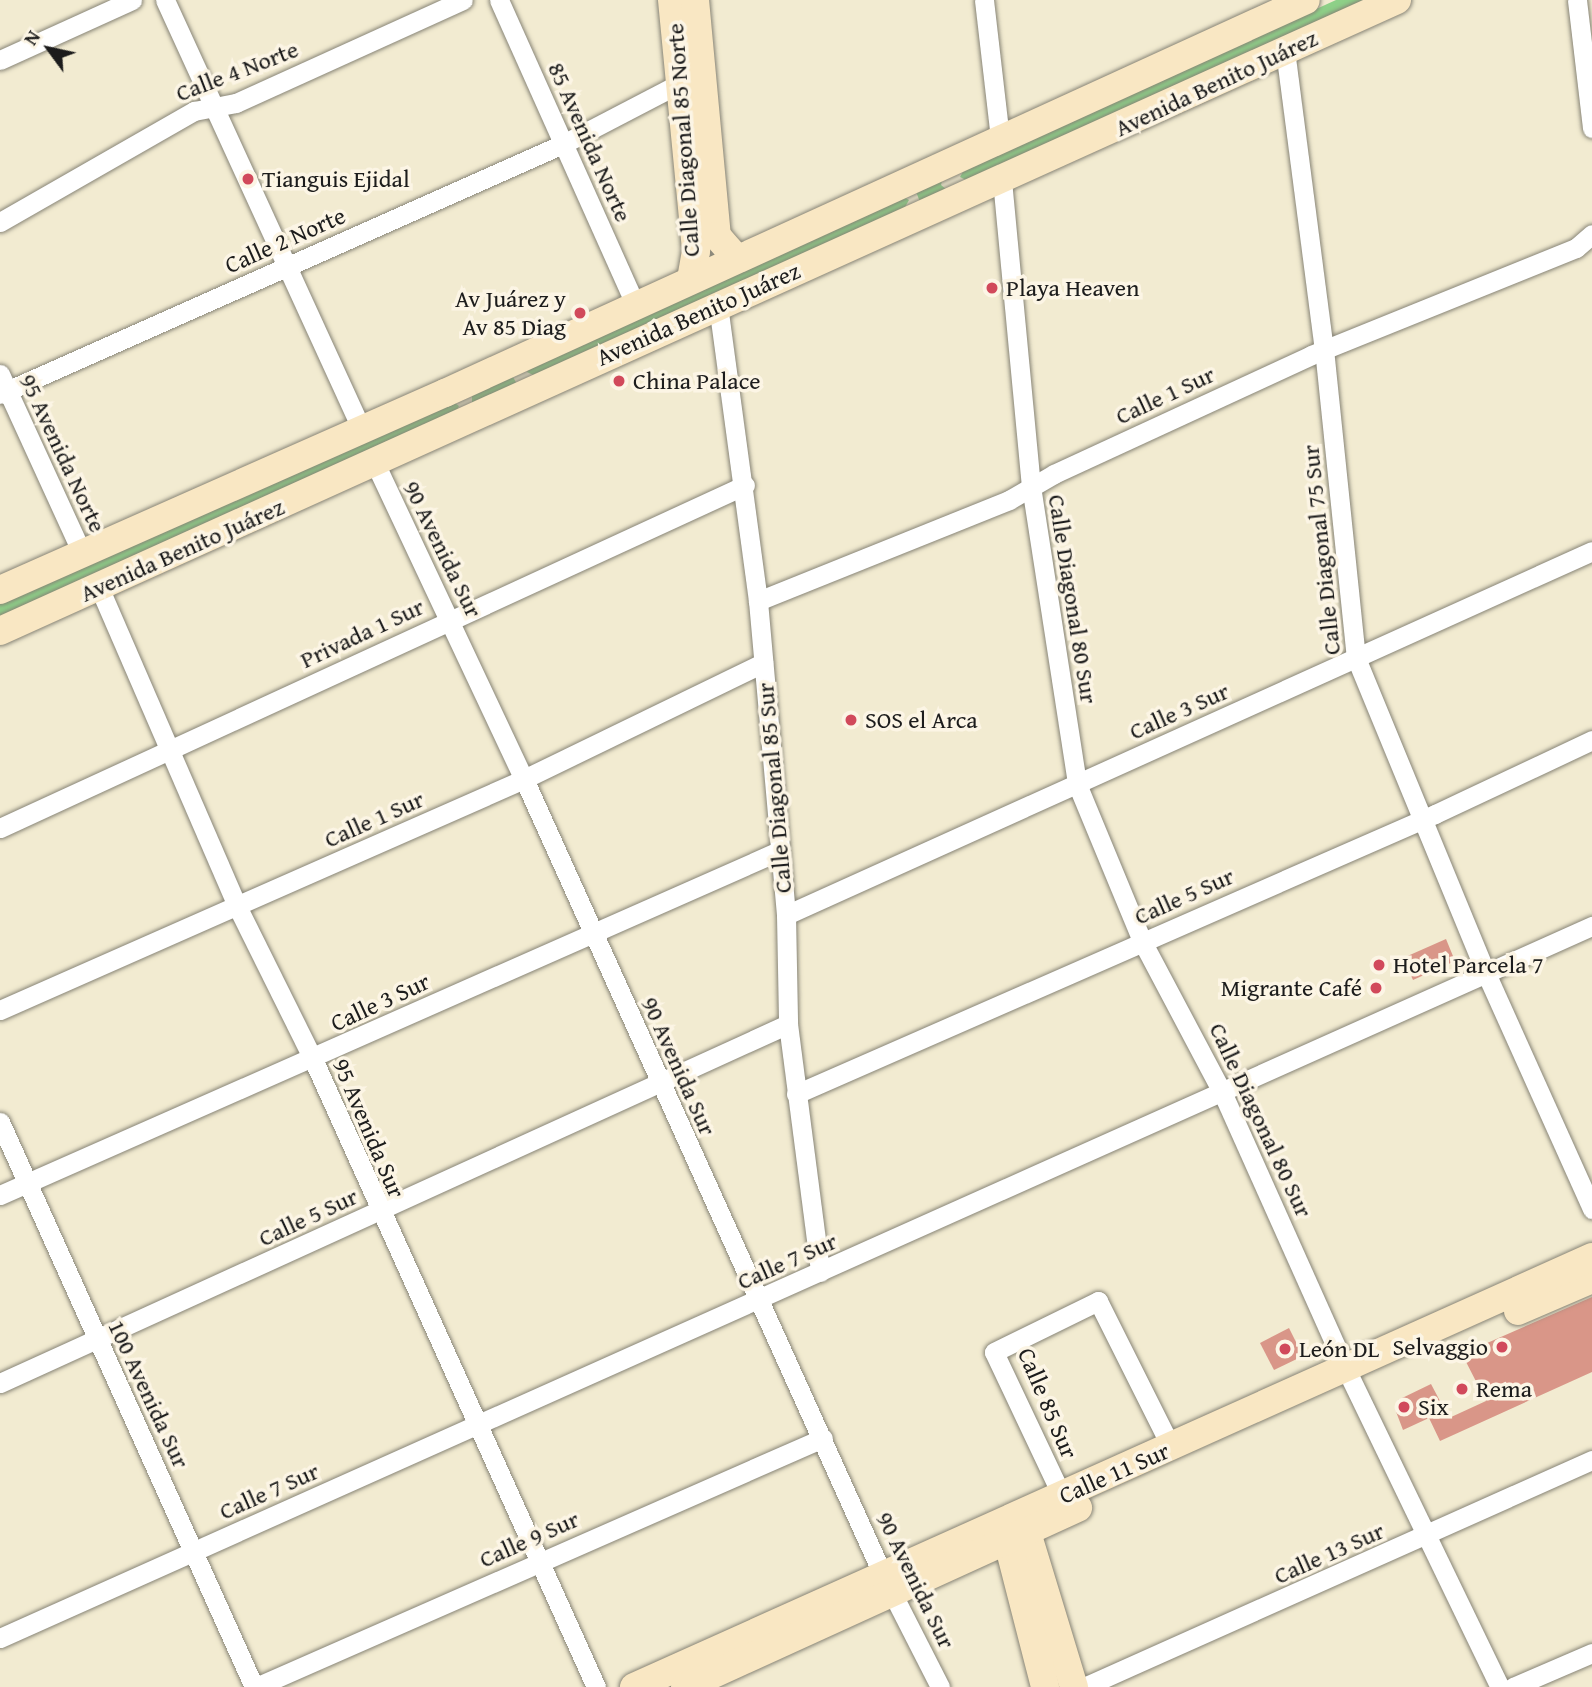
<!DOCTYPE html>
<html>
<head>
<meta charset="utf-8">
<style>
  body { margin:0 }
  #map { position:relative; width:1592px; height:1687px; overflow:hidden; background:#f2ebd1; font-family:"Gentium Book Plus",serif }
  div>[style] { position:absolute }
  .green>* { inset:0; background:#8dd088 }
  .building>* { inset:0; background:#d99688 }
  .roads { filter:drop-shadow(0 0 2px #878476) drop-shadow(0 0 2px #878476) }
  .minor>* { height:19px; margin:-9.5px; padding:0 9.5px; transform-origin:9.5px; border-radius:9.5px; background:#fff }
  .secondary>* { height:28px; margin:-14px; padding:0 14px; transform-origin:14px; border-radius:14px; background:#f9e7c3 }
  .dots>* { width:19px; height:19px; translate:-50% -50%; box-sizing:border-box; border:4px solid #fcf5e5; border-radius:50% }
  span { translate:-50% -50%; white-space:nowrap; text-align:center; line-height:1.15; -webkit-text-stroke:7px #fcf5e5; paint-order:stroke }
  .street-label { font-size:24px; color:#1c1c1c }
  .poi-label { font-size:24px; color:#1c1c1c }
  .left { translate:0 -50%; text-align:left }
  .right { translate:-100% -50%; text-align:right }
  .north { position:absolute; left:14px; top:14px; width:70px; height:70px; -webkit-text-stroke:5px #fcf5e5; paint-order:stroke; rotate:303deg; font-size:19px; font-weight:700; line-height:28px; text-align:center; color:#1c1c1c }
  .north::after { content:''; display:block; margin:auto; width:24px; height:32px; background:#1c1c1c; clip-path:polygon(50% 0,100% 100%,50% 72%,0 100%) }
</style>
</head>
<body>
<div id="map">
  <div class="green">
    <i style="clip-path:polygon(1336px 0,1365px 0,968px 181px,960px 177px,965px 168px)"></i>
    <i style="clip-path:polygon(943px 176px,941px 185px,947px 190px,920px 202px,915px 189px)"></i>
    <i style="clip-path:polygon(902px 196px,909px 200px,904px 209px,535px 376px,527px 372px,530px 365px)"></i>
    <i style="clip-path:polygon(510px 372px,517px 384px,472px 406px,472px 395px)"></i>
    <i style="clip-path:polygon(452px 401px,459px 406px,454px 416px,0 618px,0 601px)"></i>
  </div>
  <div class="building">
    <i style="clip-path:polygon(1446px 939px,1455px 961px,1413px 980px,1403px 958px)"></i>
    <i style="clip-path:polygon(1592px 1297px,1592px 1372px,1440px 1441px,1429px 1418px,1403px 1430px,1395px 1409px,1398px 1400px,1431px 1384px,1449px 1418px,1486px 1401px,1462px 1354px)"></i>
    <i style="clip-path:polygon(1289px 1328px,1303px 1356px,1274px 1370px,1260px 1343px)"></i>
  </div>
  <div class="roads">
    <div class="minor">
      <i style="left:165px;top:0;width:471px;rotate:65.4deg"></i>
      <i style="left:499px;top:0;width:333px;rotate:65.9deg"></i>
      <i style="left:984px;top:0;width:140px;rotate:83.4deg"></i>
      <i style="left:1577px;top:0;width:129px;rotate:83.3deg"></i>
      <i style="left:1285px;top:50px;width:302px;rotate:82.6deg"></i>
      <i style="left:1324px;top:349px;width:311px;rotate:84.1deg"></i>
      <i style="left:1356px;top:658px;width:341px;rotate:67.6deg"></i>
      <i style="left:1486px;top:973px;width:259px;rotate:65.8deg"></i>
      <i style="left:0;top:60px;width:145px;rotate:-24.4deg"></i>
      <i style="left:1002px;top:180px;width:307px;rotate:84.6deg"></i>
      <i style="left:1031px;top:486px;width:302px;rotate:81.2deg"></i>
      <i style="left:1077px;top:784px;width:170px;rotate:67.5deg"></i>
      <i style="left:1142px;top:941px;width:173px;rotate:62.1deg"></i>
      <i style="left:1223px;top:1094px;width:301px;rotate:65.9deg"></i>
      <i style="left:1346px;top:1369px;width:353px;rotate:64.2deg"></i>
      <i style="left:0;top:222px;width:224px;rotate:-29.8deg"></i>
      <i style="left:194px;top:111px;width:43px;rotate:-10.8deg"></i>
      <i style="left:236px;top:103px;width:249px;rotate:-24.4deg"></i>
      <i style="left:718px;top:305px;width:299px;rotate:82.3deg"></i>
      <i style="left:758px;top:601px;width:315px;rotate:84.9deg"></i>
      <i style="left:786px;top:915px;width:109px;rotate:88.9deg"></i>
      <i style="left:788px;top:1024px;width:250px;rotate:82.6deg"></i>
      <i style="left:0;top:374px;width:197px;rotate:65.4deg"></i>
      <i style="left:0;top:394px;width:618px;rotate:-23.95deg"></i>
      <i style="left:565px;top:143px;width:139px;rotate:-27.5deg"></i>
      <i style="left:375px;top:463px;width:349px;rotate:64.8deg"></i>
      <i style="left:524px;top:779px;width:871px;rotate:65.73deg"></i>
      <i style="left:882px;top:1573px;width:128px;rotate:63deg"></i>
      <i style="left:99px;top:587px;width:348px;rotate:66.6deg"></i>
      <i style="left:237px;top:906px;width:171px;rotate:63.6deg"></i>
      <i style="left:313px;top:1059px;width:689px;rotate:65.74deg"></i>
      <i style="left:758px;top:601px;width:271px;rotate:-21.9deg"></i>
      <i style="left:1009px;top:500px;width:52px;rotate:-30deg"></i>
      <i style="left:1054px;top:474px;width:283px;rotate:-24.8deg"></i>
      <i style="left:1311px;top:355px;width:286px;rotate:-22deg"></i>
      <i style="left:1576px;top:248px;width:21px;rotate:-41deg"></i>
      <i style="left:0;top:828px;width:820px;rotate:-24.72deg"></i>
      <i style="left:786px;top:915px;width:884px;rotate:-24.3deg"></i>
      <i style="left:0;top:1010px;width:573px;rotate:-23.79deg"></i>
      <i style="left:524px;top:779px;width:266px;rotate:-25.9deg"></i>
      <i style="left:796px;top:1094px;width:698px;rotate:-23.66deg"></i>
      <i style="left:1435px;top:814px;width:174px;rotate:-25.2deg"></i>
      <i style="left:0;top:1122px;width:619px;rotate:65.79deg"></i>
      <i style="left:0;top:1195px;width:852px;rotate:-23.83deg"></i>
      <i style="left:0;top:1383px;width:866px;rotate:-24.49deg"></i>
      <i style="left:1062px;top:1496px;width:159px;rotate:-115.3deg"></i>
      <i style="left:994px;top:1352px;width:116px;rotate:-26.1deg"></i>
      <i style="left:1098px;top:1301px;width:163px;rotate:63.4deg"></i>
      <i style="left:0;top:1638px;width:1744px;rotate:-24.1deg"></i>
      <i style="left:256px;top:1687px;width:619px;rotate:-23.71deg"></i>
      <i style="left:1084px;top:1687px;width:556px;rotate:-24.08deg"></i>
      <i style="left:1513px;top:1687px;width:86px;rotate:-23.3deg"></i>
    </div>
    <div class="secondary">
      <i style="left:672px;top:0;width:252px;rotate:84.5deg"></i>
      <i style="left:696px;top:251px;width:28px;rotate:100deg"></i>
      <i style="left:695px;top:0;width:237px;rotate:84.7deg"></i>
      <i style="left:717px;top:236px;width:29px;rotate:49deg"></i>
      <i style="left:0;top:590px;width:487px;rotate:-23.9deg"></i>
      <i style="left:445px;top:393px;width:946px;rotate:-24.53deg"></i>
      <i style="left:0;top:631px;width:1533px;rotate:-24.31deg"></i>
      <i style="left:1518px;top:1311px;width:81px;rotate:-23.4deg"></i>
      <i style="left:1022px;top:1516px;width:179px;rotate:73.1deg"></i>
      <i style="left:1004px;top:1527px;width:165px;rotate:75.6deg"></i>
      <i style="left:634px;top:1687px;width:1050px;rotate:-24.17deg"></i>
      <i style="left:685px;top:1687px;width:432px;rotate:-24.5deg"></i>
    </div>
  </div>
  <div class="dots">
    <i style="left:248px;top:179px;background:#d1495b"></i>
    <i style="left:992px;top:288px;background:#d1495b"></i>
    <i style="left:580px;top:313px;background:#d1495b"></i>
    <i style="left:619px;top:381px;background:#d1495b"></i>
    <i style="left:851px;top:720px;background:#d1495b"></i>
    <i style="left:1379px;top:965px;background:#d1495b"></i>
    <i style="left:1376px;top:988px;background:#d1495b"></i>
    <i style="left:1502px;top:1347px;background:#d1495b"></i>
    <i style="left:1285px;top:1349px;background:#d1495b"></i>
    <i style="left:1462px;top:1389px;background:#d1495b"></i>
    <i style="left:1404px;top:1407px;background:#d1495b"></i>
  </div>
  <div class="street-label">
    <span style="left:237px;top:71px;rotate:-21deg">Calle 4 Norte</span>
    <span style="left:1216px;top:83px;rotate:-25deg">Avenida Benito Juárez</span>
    <span style="left:683px;top:140px;rotate:-94deg">Calle Diagonal 85 Norte</span>
    <span style="left:590px;top:142px;rotate:66deg">85 Avenida Norte</span>
    <span style="left:285px;top:240px;rotate:-24deg">Calle 2 Norte</span>
    <span style="left:698px;top:314px;rotate:-24deg">Avenida Benito Juárez</span>
    <span style="left:1165px;top:395px;rotate:-25deg">Calle 1 Sur</span>
    <span style="left:63px;top:453px;rotate:65deg">95 Avenida Norte</span>
    <span style="left:443px;top:549px;rotate:64deg">90 Avenida Sur</span>
    <span style="left:182px;top:550px;rotate:-24deg">Avenida Benito Juárez</span>
    <span style="left:1321px;top:550px;rotate:-96deg">Calle Diagonal 75 Sur</span>
    <span style="left:1073px;top:599px;rotate:81deg">Calle Diagonal 80 Sur</span>
    <span style="left:362px;top:633px;rotate:-25deg">Privada 1 Sur</span>
    <span style="left:1179px;top:711px;rotate:-24deg">Calle 3 Sur</span>
    <span style="left:774px;top:788px;rotate:-95deg">Calle Diagonal 85 Sur</span>
    <span style="left:374px;top:819px;rotate:-24deg">Calle 1 Sur</span>
    <span style="left:1184px;top:896px;rotate:-24deg">Calle 5 Sur</span>
    <span style="left:380px;top:1002px;rotate:-25deg">Calle 3 Sur</span>
    <span style="left:679px;top:1066px;rotate:66deg">90 Avenida Sur</span>
    <span style="left:1261px;top:1120px;rotate:65deg">Calle Diagonal 80 Sur</span>
    <span style="left:369px;top:1128px;rotate:67deg">95 Avenida Sur</span>
    <span style="left:308px;top:1217px;rotate:-25deg">Calle 5 Sur</span>
    <span style="left:787px;top:1261px;rotate:-24deg">Calle 7 Sur</span>
    <span style="left:149px;top:1394px;rotate:65deg">100 Avenida Sur</span>
    <span style="left:1048px;top:1403px;rotate:67deg">Calle 85 Sur</span>
    <span style="left:1114px;top:1473px;rotate:-24deg">Calle 11 Sur</span>
    <span style="left:269px;top:1491px;rotate:-24deg">Calle 7 Sur</span>
    <span style="left:529px;top:1539px;rotate:-24deg">Calle 9 Sur</span>
    <span style="left:1329px;top:1553px;rotate:-24deg">Calle 13 Sur</span>
    <span style="left:916px;top:1580px;rotate:64deg">90 Avenida Sur</span>
  </div>
  <div class="poi-label">
    <span class="left" style="left:262px;top:179px">Tianguis Ejidal</span>
    <span class="left" style="left:1006px;top:288px">Playa Heaven</span>
    <span class="right" style="left:566px;top:313px">Av Juárez y<br>Av 85 Diag</span>
    <span class="left" style="left:633px;top:381px">China Palace</span>
    <span class="left" style="left:865px;top:720px">SOS el Arca</span>
    <span class="left" style="left:1393px;top:965px">Hotel Parcela 7</span>
    <span class="right" style="left:1362px;top:988px">Migrante Café</span>
    <span class="right" style="left:1488px;top:1347px">Selvaggio</span>
    <span class="left" style="left:1299px;top:1349px">León DL</span>
    <span class="left" style="left:1476px;top:1389px">Rema</span>
    <span class="left" style="left:1418px;top:1407px">Six</span>
  </div>
  <div class="north">N</div>
</div>
</body>
</html>
